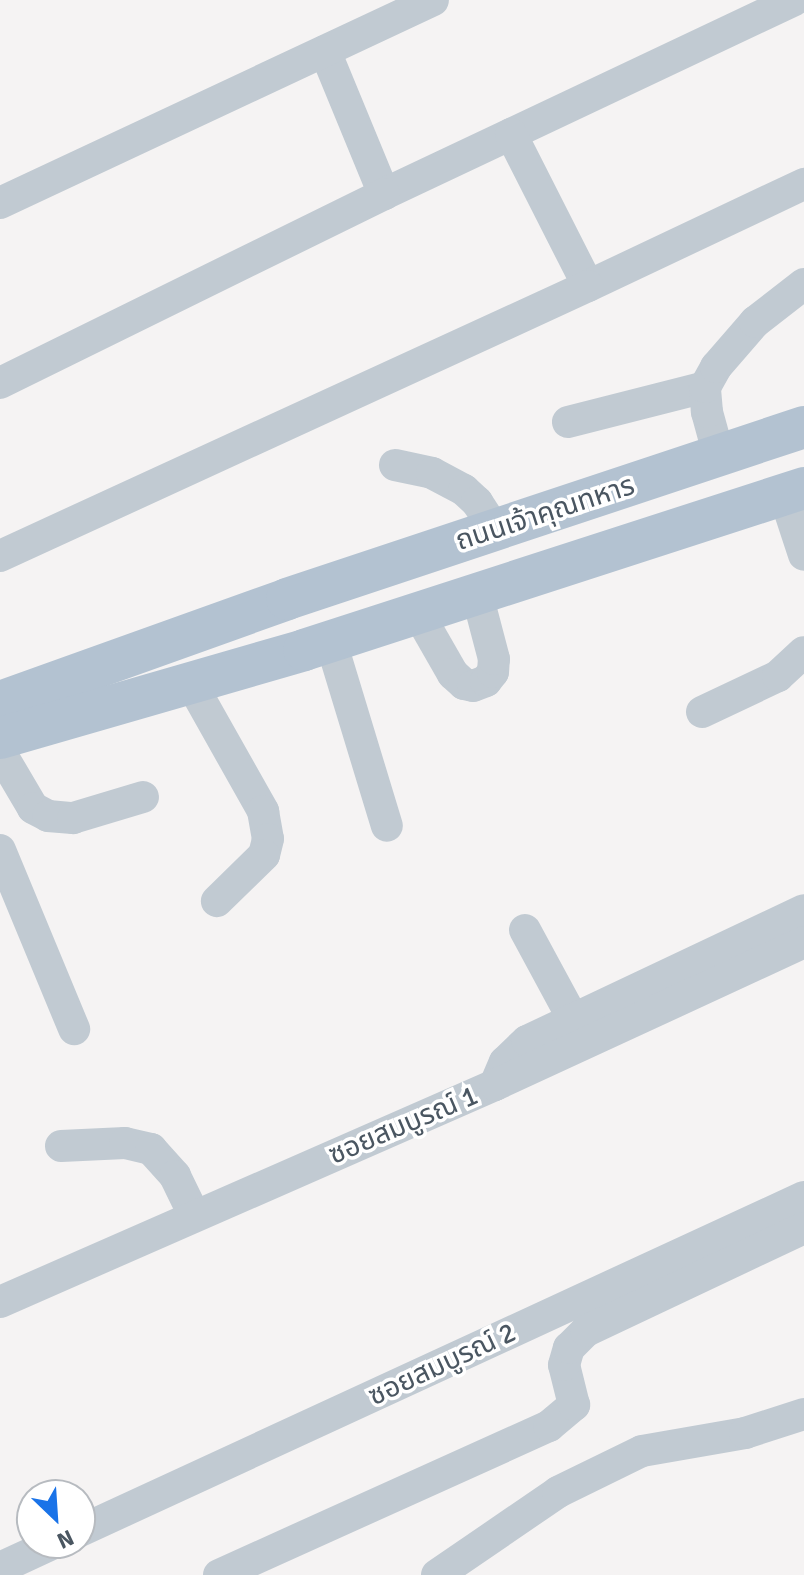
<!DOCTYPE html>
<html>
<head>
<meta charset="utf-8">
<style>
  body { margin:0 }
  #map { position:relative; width:804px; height:1575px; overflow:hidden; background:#f5f3f3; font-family:Signika,"Noto Sans Thai",sans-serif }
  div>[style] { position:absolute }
  .minor>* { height:32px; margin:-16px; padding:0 16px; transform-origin:16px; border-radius:16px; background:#c1cad2 }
  .major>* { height:42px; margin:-21px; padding:0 21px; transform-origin:21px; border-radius:21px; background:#b3c2d1 }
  span { translate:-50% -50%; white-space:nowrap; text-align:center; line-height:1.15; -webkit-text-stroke:7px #fff; paint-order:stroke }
  .street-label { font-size:28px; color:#4a5661 }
  .north { position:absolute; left:16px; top:1479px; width:80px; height:80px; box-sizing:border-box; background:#fff; border:2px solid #b7bbc0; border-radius:50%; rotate:155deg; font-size:22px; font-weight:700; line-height:32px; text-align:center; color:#4a5661 }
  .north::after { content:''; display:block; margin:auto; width:28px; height:36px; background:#1a73e8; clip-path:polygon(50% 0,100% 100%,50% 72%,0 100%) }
</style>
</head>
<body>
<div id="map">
  <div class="minor">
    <i style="left:325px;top:51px;width:155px;rotate:67.6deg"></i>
    <i style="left:384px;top:194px;width:454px;rotate:-25.3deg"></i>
    <i style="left:511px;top:134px;width:170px;rotate:63.1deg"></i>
    <i style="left:588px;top:286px;width:239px;rotate:-25.3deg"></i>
    <i style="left:0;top:203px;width:478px;rotate:-25.1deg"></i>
    <i style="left:0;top:383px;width:428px;rotate:-26.2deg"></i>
    <i style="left:568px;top:422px;width:141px;rotate:-14.3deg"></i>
    <i style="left:719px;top:456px;width:46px;rotate:-105.3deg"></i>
    <i style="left:707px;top:412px;width:25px;rotate:-95deg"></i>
    <i style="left:705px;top:387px;width:23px;rotate:-61deg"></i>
    <i style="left:716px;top:367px;width:60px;rotate:-49.1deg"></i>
    <i style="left:755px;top:322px;width:62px;rotate:-37.8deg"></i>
    <i style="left:395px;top:465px;width:38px;rotate:12deg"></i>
    <i style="left:432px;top:473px;width:36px;rotate:28deg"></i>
    <i style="left:464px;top:490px;width:18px;rotate:43deg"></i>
    <i style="left:477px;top:502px;width:33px;rotate:57deg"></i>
    <i style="left:784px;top:494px;width:64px;rotate:71.8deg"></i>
    <i style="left:0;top:556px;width:647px;rotate:-24.66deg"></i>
    <i style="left:418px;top:613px;width:70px;rotate:60.2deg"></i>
    <i style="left:453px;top:674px;width:15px;rotate:42deg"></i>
    <i style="left:464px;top:684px;width:9px;rotate:13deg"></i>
    <i style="left:473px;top:686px;width:14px;rotate:-21deg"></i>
    <i style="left:486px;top:681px;width:11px;rotate:-52deg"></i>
    <i style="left:493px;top:672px;width:13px;rotate:-86deg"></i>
    <i style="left:494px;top:659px;width:67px;rotate:-104.7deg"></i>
    <i style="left:331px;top:642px;width:192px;rotate:73.1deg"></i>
    <i style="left:200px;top:699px;width:129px;rotate:60.6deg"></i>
    <i style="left:263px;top:811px;width:28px;rotate:80deg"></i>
    <i style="left:268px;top:839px;width:16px;rotate:104deg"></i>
    <i style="left:264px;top:855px;width:66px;rotate:135.6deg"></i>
    <i style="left:702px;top:712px;width:84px;rotate:-25.3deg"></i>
    <i style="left:778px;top:676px;width:35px;rotate:-43deg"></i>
    <i style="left:6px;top:762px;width:53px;rotate:59.6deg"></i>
    <i style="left:33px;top:808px;width:17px;rotate:28deg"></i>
    <i style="left:48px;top:816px;width:25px;rotate:5deg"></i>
    <i style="left:73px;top:818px;width:73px;rotate:-16.7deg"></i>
    <i style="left:0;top:850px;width:194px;rotate:67.5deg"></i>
    <i style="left:525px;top:930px;width:99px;rotate:61.6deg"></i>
    <i style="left:495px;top:1085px;width:25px;rotate:-67deg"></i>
    <i style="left:505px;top:1062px;width:30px;rotate:-44deg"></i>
    <i style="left:527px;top:1041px;width:306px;rotate:-25.3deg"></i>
    <i style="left:61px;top:1146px;width:64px;rotate:-2.7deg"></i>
    <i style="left:125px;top:1143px;width:27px;rotate:13deg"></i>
    <i style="left:151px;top:1149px;width:36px;rotate:48deg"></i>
    <i style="left:175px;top:1176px;width:43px;rotate:64deg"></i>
    <i style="left:0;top:1302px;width:540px;rotate:-23.67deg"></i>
    <i style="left:495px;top:1085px;width:340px;rotate:-24.8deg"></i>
    <i style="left:80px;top:1531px;width:797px;rotate:-24.77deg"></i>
    <i style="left:0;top:1568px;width:60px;rotate:-24.8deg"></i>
    <i style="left:219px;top:1575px;width:362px;rotate:-24.3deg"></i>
    <i style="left:549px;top:1426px;width:33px;rotate:-40deg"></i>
    <i style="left:574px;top:1405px;width:41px;rotate:-104deg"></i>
    <i style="left:564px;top:1365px;width:18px;rotate:-74deg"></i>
    <i style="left:569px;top:1348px;width:24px;rotate:-45deg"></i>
    <i style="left:586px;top:1331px;width:241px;rotate:-25.3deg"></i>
    <i style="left:437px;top:1575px;width:147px;rotate:-34.4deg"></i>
    <i style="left:558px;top:1492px;width:93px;rotate:-26deg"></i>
    <i style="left:642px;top:1451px;width:105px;rotate:-9.9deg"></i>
    <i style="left:745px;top:1433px;width:62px;rotate:-17.9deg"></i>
  </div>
  <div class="major">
    <i style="left:0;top:702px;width:305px;rotate:-19.7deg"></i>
    <i style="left:287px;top:599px;width:545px;rotate:-18.4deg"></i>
    <i style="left:0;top:738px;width:316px;rotate:-16.1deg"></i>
    <i style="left:304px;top:650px;width:526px;rotate:-17.95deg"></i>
  </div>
  <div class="street-label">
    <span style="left:545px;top:513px;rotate:-18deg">ถนนเจ้าคุณทหาร</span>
    <span style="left:403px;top:1125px;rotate:-23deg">ซอยสมบูรณ์ 1</span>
    <span style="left:442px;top:1364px;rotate:-25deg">ซอยสมบูรณ์ 2</span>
  </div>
  <div class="north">N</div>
</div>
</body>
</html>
